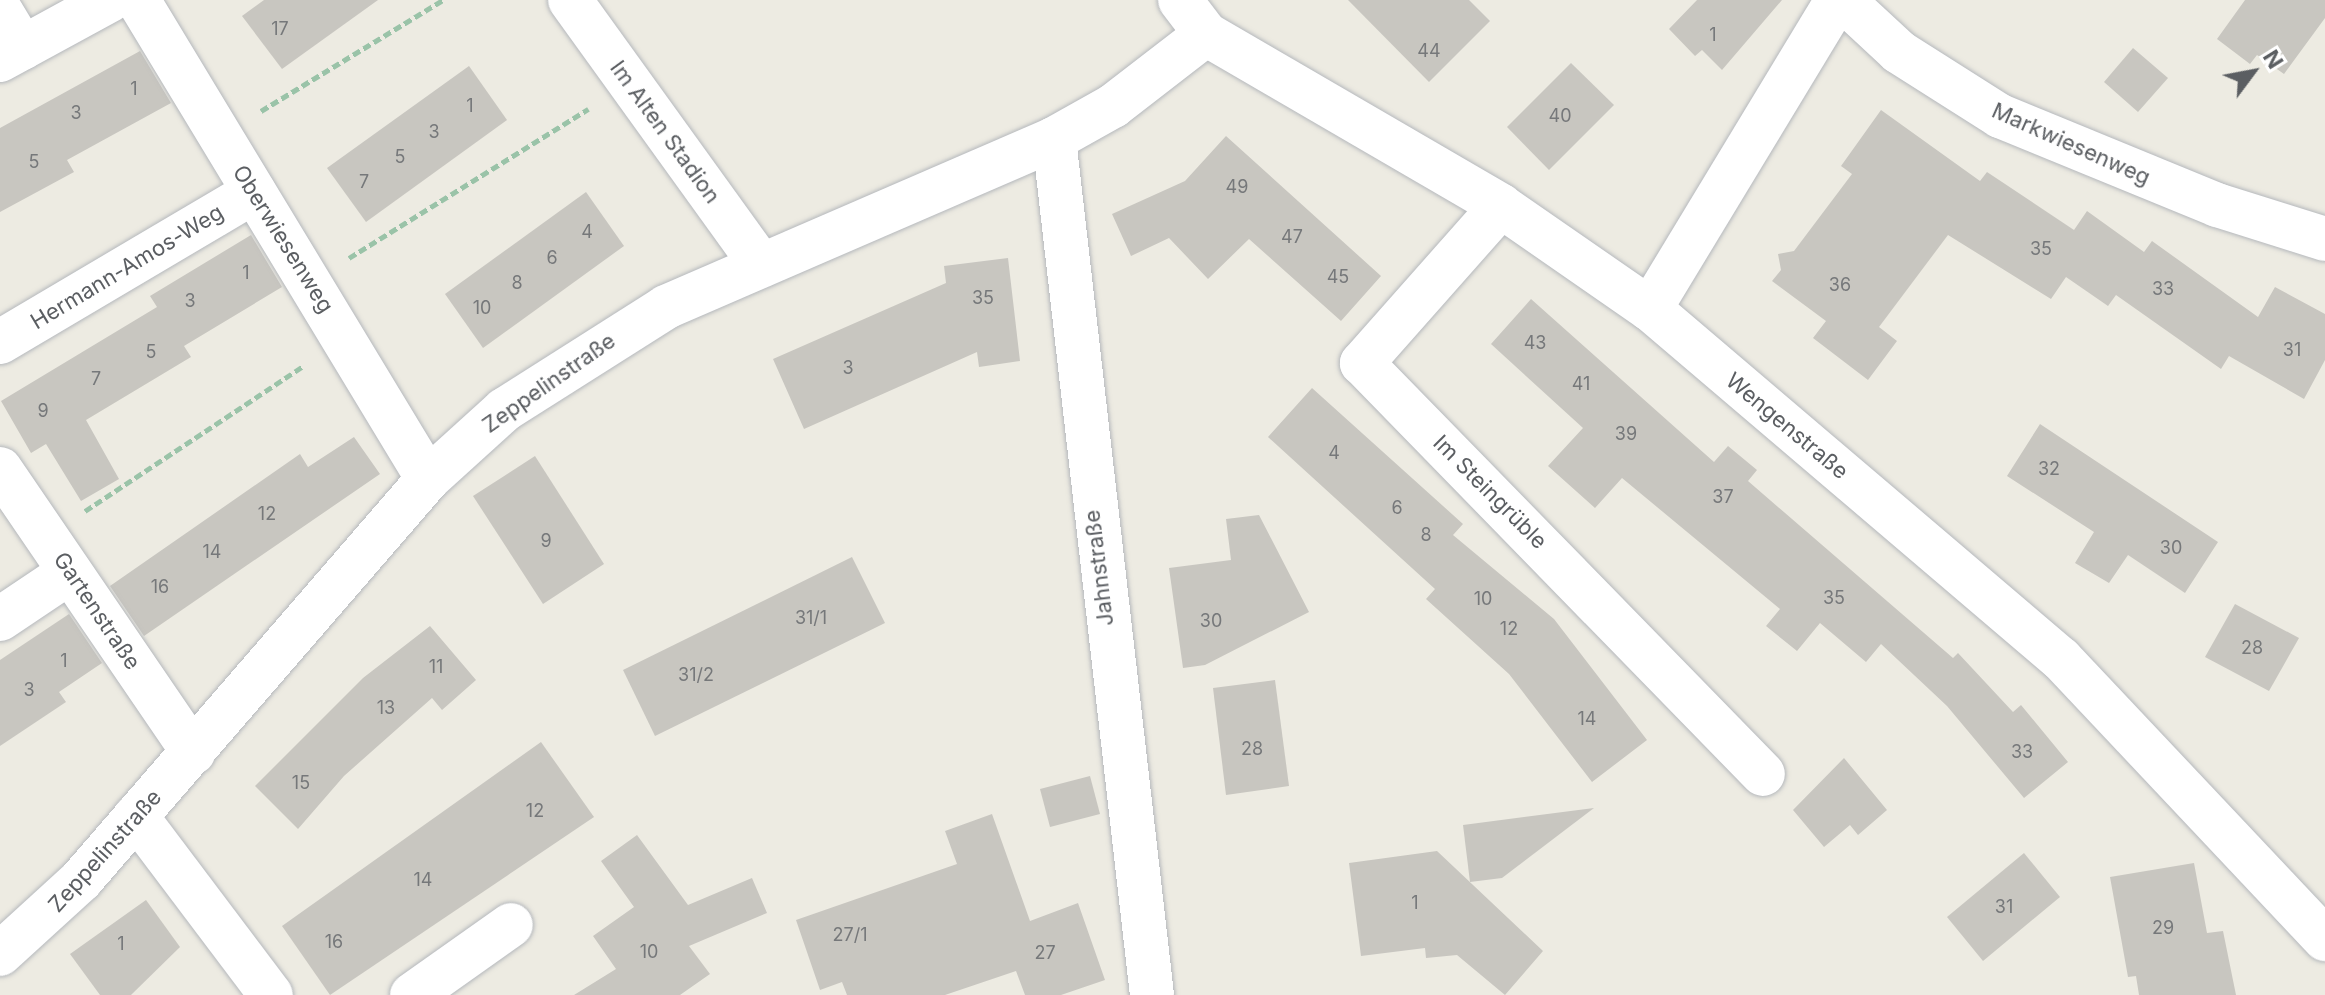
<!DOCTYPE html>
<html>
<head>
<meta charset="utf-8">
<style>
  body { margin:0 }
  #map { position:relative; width:2325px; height:995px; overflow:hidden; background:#edebe2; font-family:Inter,sans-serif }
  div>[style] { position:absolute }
  .building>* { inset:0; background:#c8c6c0 }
  .path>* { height:5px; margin-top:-2.5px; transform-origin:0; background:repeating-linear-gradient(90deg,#9ac3a8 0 8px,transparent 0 12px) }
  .roads { filter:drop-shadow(0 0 2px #b5b8bc) drop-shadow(0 0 2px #b5b8bc) }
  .minor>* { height:44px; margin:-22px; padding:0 22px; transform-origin:22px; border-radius:22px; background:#fff }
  span { translate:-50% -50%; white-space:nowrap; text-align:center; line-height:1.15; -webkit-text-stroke:7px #fff; paint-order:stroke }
  .number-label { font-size:18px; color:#76787a }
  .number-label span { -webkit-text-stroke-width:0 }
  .street-label { font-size:22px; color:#5b5e62 }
  .north { position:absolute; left:2213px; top:32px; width:80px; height:80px; -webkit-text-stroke:6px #fff; paint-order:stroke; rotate:58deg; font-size:22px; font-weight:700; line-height:32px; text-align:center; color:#5b5e62 }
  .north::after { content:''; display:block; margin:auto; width:28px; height:36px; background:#5b5e62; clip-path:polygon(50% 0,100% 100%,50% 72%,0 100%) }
</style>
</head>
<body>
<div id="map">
  <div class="building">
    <i style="clip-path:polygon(264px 0,378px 0,282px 69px,242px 16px)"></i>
    <i style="clip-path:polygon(1348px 0,1469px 0,1490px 21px,1429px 82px)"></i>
    <i style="clip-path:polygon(1697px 0,1782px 0,1722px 70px,1702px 50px,1695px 56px,1669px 29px)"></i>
    <i style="clip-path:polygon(2245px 0,2325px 0,2325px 18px,2284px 74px,2257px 55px,2250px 64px,2217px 39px)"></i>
    <i style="clip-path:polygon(2133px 48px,2168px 78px,2138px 112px,2104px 82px)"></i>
    <i style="clip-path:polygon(140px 51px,171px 103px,67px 160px,74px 172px,0 212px,0 128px)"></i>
    <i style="clip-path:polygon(1571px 63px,1614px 105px,1549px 170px,1507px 127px)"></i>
    <i style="clip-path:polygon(469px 66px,507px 120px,366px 222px,327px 168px)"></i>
    <i style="clip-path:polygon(1881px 110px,1980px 181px,1987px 172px,2074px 230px,2087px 211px,2144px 252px,2152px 241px,2258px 317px,2275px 287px,2325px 314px,2325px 360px,2304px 399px,2229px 356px,2221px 369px,2116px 295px,2108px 306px,2066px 277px,2051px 299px,1948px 235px,1879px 327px,1897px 341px,1868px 380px,1813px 338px,1826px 321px,1772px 281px,1781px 270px,1778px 254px,1794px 251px,1852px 174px,1841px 166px)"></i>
    <i style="clip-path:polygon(1226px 136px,1381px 276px,1341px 321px,1249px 239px,1208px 279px,1169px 238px,1131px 256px,1112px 214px,1185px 181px)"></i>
    <i style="clip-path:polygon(586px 192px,624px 246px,483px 348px,445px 294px)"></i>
    <i style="clip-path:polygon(251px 235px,282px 287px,184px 346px,191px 357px,86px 420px,119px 479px,81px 501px,46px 444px,31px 453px,1px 401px,157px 307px,150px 296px)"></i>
    <i style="clip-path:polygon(1008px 258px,1020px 361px,979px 367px,977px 352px,804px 429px,773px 359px,946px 283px,944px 266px)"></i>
    <i style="clip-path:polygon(1531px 299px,1714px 462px,1728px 446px,1757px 470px,1748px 481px,1953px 658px,1958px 653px,2013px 712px,2021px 705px,2068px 762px,2024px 798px,1947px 706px,1881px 644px,1866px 662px,1820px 623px,1797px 651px,1766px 626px,1780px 609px,1622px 478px,1595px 508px,1548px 466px,1583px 428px,1491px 344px)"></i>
    <i style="clip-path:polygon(1312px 388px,1463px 524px,1453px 535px,1554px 619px,1647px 740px,1592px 782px,1509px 674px,1426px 599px,1435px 589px,1268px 437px)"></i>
    <i style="clip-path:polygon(2040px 424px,2218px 542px,2185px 593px,2128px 555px,2109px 583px,2075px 563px,2094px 532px,2007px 476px)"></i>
    <i style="clip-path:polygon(354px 437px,380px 474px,144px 636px,110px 586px,300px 454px,308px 467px)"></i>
    <i style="clip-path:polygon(535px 456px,604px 564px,543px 604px,473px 496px)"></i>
    <i style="clip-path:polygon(1259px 515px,1309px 612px,1205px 665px,1183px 668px,1169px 568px,1231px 560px,1226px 519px)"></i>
    <i style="clip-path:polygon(852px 557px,885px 623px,655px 736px,623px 670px)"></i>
    <i style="clip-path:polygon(2235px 604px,2299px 638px,2269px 691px,2205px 657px)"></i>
    <i style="clip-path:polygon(69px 614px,102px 663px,59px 692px,66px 702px,0 746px,0 660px)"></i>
    <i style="clip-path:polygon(430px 626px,476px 680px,442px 710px,432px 698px,344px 776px,298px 829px,255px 786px,363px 678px)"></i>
    <i style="clip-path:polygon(1275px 680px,1289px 786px,1226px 795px,1213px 688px)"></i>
    <i style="clip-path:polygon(541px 742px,594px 817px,330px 995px,282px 926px)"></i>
    <i style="clip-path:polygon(1844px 758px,1887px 810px,1858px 835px,1850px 825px,1824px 847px,1793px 810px)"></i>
    <i style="clip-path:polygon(1090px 776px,1100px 814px,1050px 827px,1040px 789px)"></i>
    <i style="clip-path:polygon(1594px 808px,1502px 878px,1470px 882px,1463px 825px)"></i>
    <i style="clip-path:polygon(992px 814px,1030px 921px,1078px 903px,1105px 980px,1061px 995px,1025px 995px,1016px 971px,945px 995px,847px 995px,842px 982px,820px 990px,796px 920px,957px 864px,945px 831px)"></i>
    <i style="clip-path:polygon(637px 835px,688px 905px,752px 878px,767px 913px,689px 946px,710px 974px,680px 995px,574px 995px,616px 969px,593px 936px,634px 907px,601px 861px)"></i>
    <i style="clip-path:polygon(1437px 851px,1543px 951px,1505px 995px,1457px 955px,1426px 958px,1425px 948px,1361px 956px,1349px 863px)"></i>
    <i style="clip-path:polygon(2024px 853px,2060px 897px,1983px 961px,1947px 917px)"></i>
    <i style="clip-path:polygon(2194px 863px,2207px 933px,2223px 931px,2236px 995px,2139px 995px,2136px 976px,2128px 977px,2110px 877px)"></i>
    <i style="clip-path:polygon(146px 900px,180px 947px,131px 995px,100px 995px,70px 954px)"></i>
  </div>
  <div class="path">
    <i style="left:261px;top:111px;width:213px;rotate:-31.4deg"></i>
    <i style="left:349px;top:258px;width:282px;rotate:-31.9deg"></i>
    <i style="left:85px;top:511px;width:262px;rotate:-33.6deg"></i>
  </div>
  <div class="roads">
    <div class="minor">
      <i style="left:138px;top:0;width:560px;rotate:58.81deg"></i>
      <i style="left:570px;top:0;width:327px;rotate:54.2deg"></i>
      <i style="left:1180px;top:0;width:43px;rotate:52.6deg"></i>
      <i style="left:1206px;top:34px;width:341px;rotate:30.2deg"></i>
      <i style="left:1501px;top:206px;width:181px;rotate:34.7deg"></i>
      <i style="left:1650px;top:309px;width:540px;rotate:40.42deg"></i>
      <i style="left:2061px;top:659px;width:385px;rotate:46.7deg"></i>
      <i style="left:1843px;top:0;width:76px;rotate:42.9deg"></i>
      <i style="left:1899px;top:52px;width:120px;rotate:32.4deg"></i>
      <i style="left:2000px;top:116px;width:235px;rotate:22.3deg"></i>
      <i style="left:2217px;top:205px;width:113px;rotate:17.5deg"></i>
      <i style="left:0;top:10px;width:44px;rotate:58.8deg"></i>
      <i style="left:0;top:60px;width:125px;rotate:-28.6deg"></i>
      <i style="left:1054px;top:139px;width:862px;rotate:83.47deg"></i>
      <i style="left:1501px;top:206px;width:210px;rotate:131.5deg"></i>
      <i style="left:1362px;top:363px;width:574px;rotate:45.71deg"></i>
      <i style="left:1650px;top:309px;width:361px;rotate:-58.8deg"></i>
      <i style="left:0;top:342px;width:295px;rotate:-30.6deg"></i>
      <i style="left:0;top:469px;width:343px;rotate:55.7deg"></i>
      <i style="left:0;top:619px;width:84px;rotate:-33.9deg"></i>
      <i style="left:136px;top:816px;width:224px;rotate:53deg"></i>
      <i style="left:0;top:954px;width:110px;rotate:-42.4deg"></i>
      <i style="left:81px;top:880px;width:530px;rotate:-49.13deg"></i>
      <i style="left:428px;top:479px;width:103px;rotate:-42.2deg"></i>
      <i style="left:504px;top:410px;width:192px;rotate:-32.4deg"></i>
      <i style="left:666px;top:307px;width:423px;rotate:-23.4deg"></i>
      <i style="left:1054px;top:139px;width:68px;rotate:-29.2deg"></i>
      <i style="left:1113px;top:106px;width:118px;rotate:-37.7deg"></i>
      <i style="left:412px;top:995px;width:121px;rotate:-35.3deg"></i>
    </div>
  </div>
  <div class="number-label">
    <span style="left:280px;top:29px">17</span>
    <span style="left:1713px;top:35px">1</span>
    <span style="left:1429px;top:51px">44</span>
    <span style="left:134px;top:89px">1</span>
    <span style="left:470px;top:106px">1</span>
    <span style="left:76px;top:113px">3</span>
    <span style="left:1560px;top:116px">40</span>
    <span style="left:434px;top:132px">3</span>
    <span style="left:400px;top:157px">5</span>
    <span style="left:34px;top:162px">5</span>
    <span style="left:364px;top:182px">7</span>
    <span style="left:1237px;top:187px">49</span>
    <span style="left:587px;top:232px">4</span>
    <span style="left:1292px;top:237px">47</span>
    <span style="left:2041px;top:249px">35</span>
    <span style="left:552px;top:258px">6</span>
    <span style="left:246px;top:273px">1</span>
    <span style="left:1338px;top:277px">45</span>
    <span style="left:517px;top:283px">8</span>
    <span style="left:1840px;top:285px">36</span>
    <span style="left:2163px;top:289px">33</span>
    <span style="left:983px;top:298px">35</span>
    <span style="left:190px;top:301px">3</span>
    <span style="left:482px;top:308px">10</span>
    <span style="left:1535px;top:343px">43</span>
    <span style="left:2292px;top:350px">31</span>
    <span style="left:151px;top:352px">5</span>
    <span style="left:848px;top:368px">3</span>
    <span style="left:96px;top:379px">7</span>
    <span style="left:1581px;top:384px">41</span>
    <span style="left:43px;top:411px">9</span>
    <span style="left:1626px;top:434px">39</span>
    <span style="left:1334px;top:453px">4</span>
    <span style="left:2049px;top:469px">32</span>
    <span style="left:1723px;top:497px">37</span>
    <span style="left:1397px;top:508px">6</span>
    <span style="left:267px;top:514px">12</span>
    <span style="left:1426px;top:535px">8</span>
    <span style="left:546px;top:541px">9</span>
    <span style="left:2171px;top:548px">30</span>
    <span style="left:212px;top:552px">14</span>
    <span style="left:160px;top:587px">16</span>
    <span style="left:1834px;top:598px">35</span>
    <span style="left:1483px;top:599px">10</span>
    <span style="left:811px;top:618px">31/1</span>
    <span style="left:1211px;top:621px">30</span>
    <span style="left:1509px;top:629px">12</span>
    <span style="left:2252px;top:648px">28</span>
    <span style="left:64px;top:661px">1</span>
    <span style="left:436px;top:667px">11</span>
    <span style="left:696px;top:675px">31/2</span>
    <span style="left:29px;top:690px">3</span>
    <span style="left:386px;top:708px">13</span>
    <span style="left:1587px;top:719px">14</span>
    <span style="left:1252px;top:749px">28</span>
    <span style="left:2022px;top:752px">33</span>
    <span style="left:301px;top:783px">15</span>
    <span style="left:535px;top:811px">12</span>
    <span style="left:423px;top:880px">14</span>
    <span style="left:1415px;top:903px">1</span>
    <span style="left:2004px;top:907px">31</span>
    <span style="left:2163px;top:928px">29</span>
    <span style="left:850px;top:935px">27/1</span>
    <span style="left:334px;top:942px">16</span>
    <span style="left:121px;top:944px">1</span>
    <span style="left:649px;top:952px">10</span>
    <span style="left:1045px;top:953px">27</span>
  </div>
  <div class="street-label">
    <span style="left:665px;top:132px;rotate:54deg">Im Alten Stadion</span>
    <span style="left:2071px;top:144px;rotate:24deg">Markwiesenweg</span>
    <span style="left:283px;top:239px;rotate:58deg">Oberwiesenweg</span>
    <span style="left:127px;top:267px;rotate:-31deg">Hermann-Amos-Weg</span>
    <span style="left:549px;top:383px;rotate:-35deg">Zeppelinstraße</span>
    <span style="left:1787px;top:426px;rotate:40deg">Wengenstraße</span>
    <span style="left:1490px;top:492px;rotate:45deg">Im Steingrüble</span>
    <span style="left:1099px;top:568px;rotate:-97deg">Jahnstraße</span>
    <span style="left:97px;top:611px;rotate:56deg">Gartenstraße</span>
    <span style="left:105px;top:851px;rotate:-48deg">Zeppelinstraße</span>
  </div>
  <div class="north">N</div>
</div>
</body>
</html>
